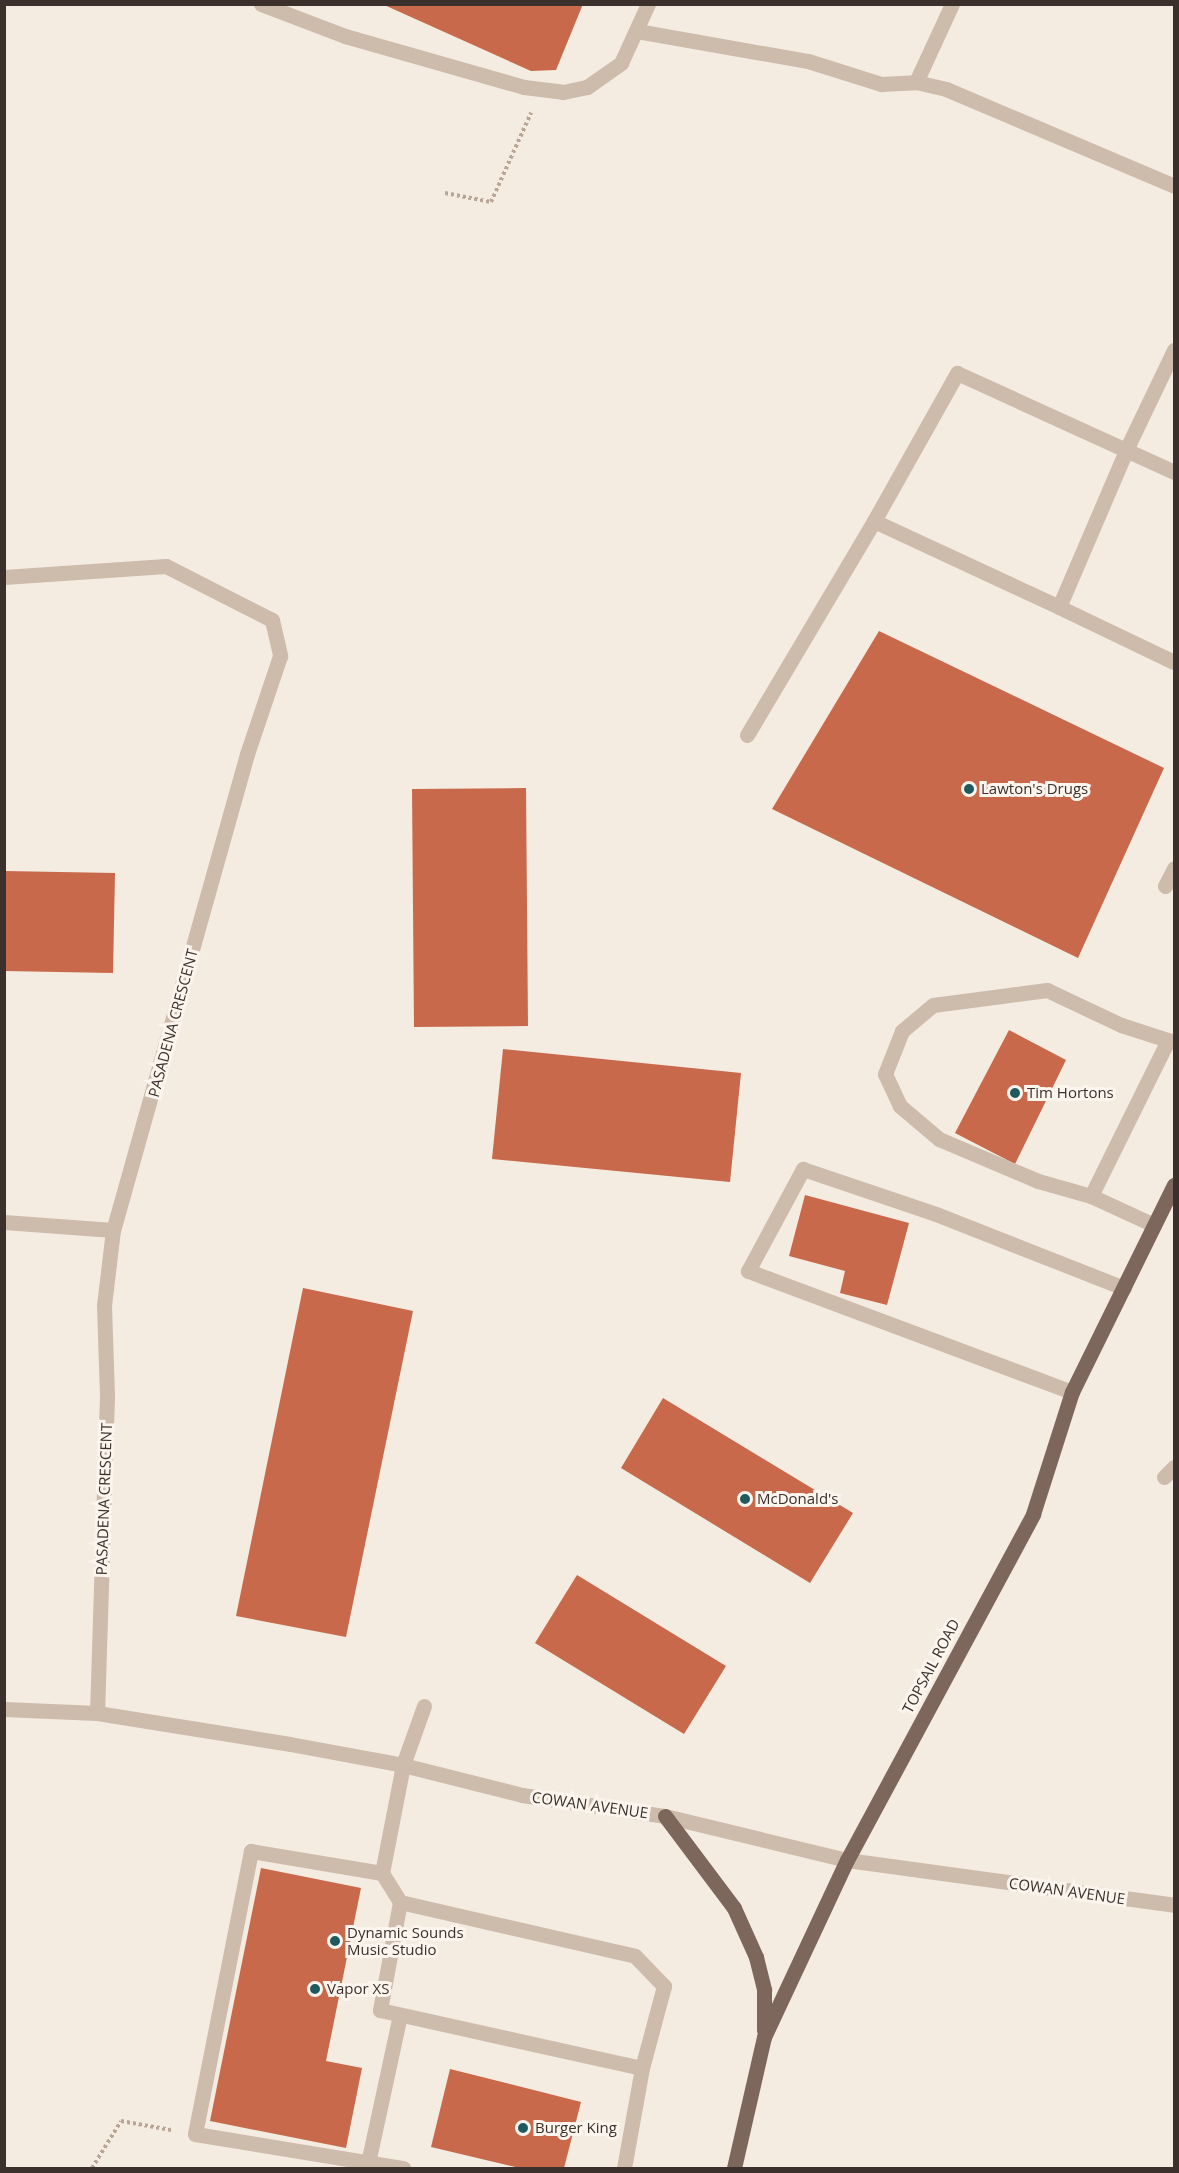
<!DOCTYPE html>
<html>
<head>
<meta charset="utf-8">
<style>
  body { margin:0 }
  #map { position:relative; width:1179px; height:2173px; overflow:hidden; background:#f4ebe1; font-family:"Open Sans",sans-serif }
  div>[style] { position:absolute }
  .building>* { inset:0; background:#c8694b }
  .path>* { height:4px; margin-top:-2px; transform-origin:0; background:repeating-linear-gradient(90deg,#b9a596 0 3px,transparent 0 6px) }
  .minor>* { height:15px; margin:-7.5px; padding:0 7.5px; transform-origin:7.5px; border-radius:7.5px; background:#cdbbac }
  .major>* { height:15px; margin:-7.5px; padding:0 7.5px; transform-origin:7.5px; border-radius:7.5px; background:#7d675c }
  .dots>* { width:16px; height:16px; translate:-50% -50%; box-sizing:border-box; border:3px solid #fbf5ee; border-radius:50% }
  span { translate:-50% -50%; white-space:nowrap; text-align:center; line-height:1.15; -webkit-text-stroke:6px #fbf5ee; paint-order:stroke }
  .poi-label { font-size:15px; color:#3b302b }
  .left { translate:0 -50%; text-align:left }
  .street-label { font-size:15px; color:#3b302b }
  .frame { position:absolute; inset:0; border:6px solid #3b302b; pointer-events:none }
</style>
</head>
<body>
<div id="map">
  <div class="building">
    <i style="clip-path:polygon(382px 4px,583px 4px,556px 70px,531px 71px)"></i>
    <i style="clip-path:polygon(879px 631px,1164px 768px,1078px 958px,772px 809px)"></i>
    <i style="clip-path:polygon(526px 788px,528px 1026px,414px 1027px,412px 789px)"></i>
    <i style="clip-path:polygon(4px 871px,115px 873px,113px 973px,4px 971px)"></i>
    <i style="clip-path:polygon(1009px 1030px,1066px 1060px,1015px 1164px,955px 1133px)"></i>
    <i style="clip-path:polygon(503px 1049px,741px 1073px,730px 1182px,492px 1159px)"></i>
    <i style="clip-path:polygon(805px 1195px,909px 1223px,887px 1305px,840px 1293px,845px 1271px,789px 1256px)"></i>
    <i style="clip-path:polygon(303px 1288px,413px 1311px,346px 1637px,236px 1616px)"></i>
    <i style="clip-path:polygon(663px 1398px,853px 1513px,810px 1583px,621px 1468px)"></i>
    <i style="clip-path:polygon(577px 1575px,726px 1666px,684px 1734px,535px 1643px)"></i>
    <i style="clip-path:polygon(261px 1868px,361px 1888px,326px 2061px,362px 2068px,346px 2148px,210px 2121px)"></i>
    <i style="clip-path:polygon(450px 2069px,581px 2102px,564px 2168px,520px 2168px,431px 2147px)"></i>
  </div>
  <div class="path">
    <i style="left:445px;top:193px;width:47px;rotate:11.1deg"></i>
    <i style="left:491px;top:202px;width:98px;rotate:-65.8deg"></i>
    <i style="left:92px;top:2168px;width:55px;rotate:-58.3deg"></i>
    <i style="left:121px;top:2121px;width:51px;rotate:10.2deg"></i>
  </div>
  <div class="minor">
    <i style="left:261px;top:4px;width:90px;rotate:20.9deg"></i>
    <i style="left:345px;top:36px;width:186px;rotate:15.9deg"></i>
    <i style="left:524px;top:87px;width:39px;rotate:7deg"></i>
    <i style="left:563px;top:92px;width:25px;rotate:-12deg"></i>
    <i style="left:587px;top:87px;width:42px;rotate:-35.2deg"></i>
    <i style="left:621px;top:63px;width:65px;rotate:-65.4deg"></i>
    <i style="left:637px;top:31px;width:174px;rotate:10deg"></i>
    <i style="left:808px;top:61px;width:77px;rotate:17.5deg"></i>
    <i style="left:881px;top:84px;width:35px;rotate:-3deg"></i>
    <i style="left:916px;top:82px;width:31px;rotate:13deg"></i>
    <i style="left:946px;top:89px;width:248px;rotate:23deg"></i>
    <i style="left:916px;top:82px;width:86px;rotate:-65.2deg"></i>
    <i style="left:874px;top:521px;width:170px;rotate:-60.7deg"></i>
    <i style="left:957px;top:373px;width:239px;rotate:24.5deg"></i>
    <i style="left:4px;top:577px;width:162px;rotate:-3.9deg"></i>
    <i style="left:166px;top:566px;width:119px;rotate:27deg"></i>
    <i style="left:272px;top:620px;width:37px;rotate:77deg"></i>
    <i style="left:280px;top:656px;width:103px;rotate:108.6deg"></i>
    <i style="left:247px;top:754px;width:495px;rotate:105.7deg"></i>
    <i style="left:113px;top:1230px;width:76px;rotate:96.8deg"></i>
    <i style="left:104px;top:1305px;width:91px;rotate:88.1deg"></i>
    <i style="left:107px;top:1396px;width:317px;rotate:91.8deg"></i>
    <i style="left:1059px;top:607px;width:127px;rotate:25.6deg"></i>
    <i style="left:747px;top:735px;width:249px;rotate:-59.3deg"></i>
    <i style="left:874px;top:521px;width:204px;rotate:24.9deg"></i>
    <i style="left:1059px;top:607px;width:173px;rotate:-66.8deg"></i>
    <i style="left:1127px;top:448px;width:109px;rotate:-64.4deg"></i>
    <i style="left:1165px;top:886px;width:20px;rotate:-63deg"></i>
    <i style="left:1091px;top:1196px;width:174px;rotate:-63.7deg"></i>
    <i style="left:4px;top:1222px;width:109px;rotate:4.2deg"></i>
    <i style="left:1154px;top:1225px;width:69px;rotate:-155.3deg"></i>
    <i style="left:1091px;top:1196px;width:55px;rotate:-164.2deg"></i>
    <i style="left:1038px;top:1181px;width:108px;rotate:-157deg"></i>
    <i style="left:939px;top:1139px;width:51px;rotate:-139.8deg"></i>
    <i style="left:900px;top:1106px;width:35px;rotate:-115deg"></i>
    <i style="left:885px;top:1074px;width:46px;rotate:-68.4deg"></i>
    <i style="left:902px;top:1031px;width:40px;rotate:-40deg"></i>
    <i style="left:933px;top:1005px;width:115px;rotate:-7.5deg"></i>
    <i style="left:1047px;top:990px;width:82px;rotate:25.3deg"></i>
    <i style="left:1121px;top:1025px;width:56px;rotate:17.8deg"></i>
    <i style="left:1072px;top:1392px;width:346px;rotate:-159.5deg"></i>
    <i style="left:748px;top:1271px;width:116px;rotate:-61.7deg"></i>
    <i style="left:803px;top:1169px;width:140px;rotate:18.7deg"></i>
    <i style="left:936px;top:1214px;width:202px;rotate:21.5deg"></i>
    <i style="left:1164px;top:1477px;width:14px;rotate:-45deg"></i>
    <i style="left:424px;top:1706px;width:63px;rotate:109.6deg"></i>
    <i style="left:403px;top:1765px;width:110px;rotate:101deg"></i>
    <i style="left:382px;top:1873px;width:34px;rotate:58deg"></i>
    <i style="left:400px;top:1902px;width:110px;rotate:100.5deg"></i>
    <i style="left:380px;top:2010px;width:268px;rotate:12.5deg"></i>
    <i style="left:642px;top:2068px;width:102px;rotate:100.2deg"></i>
    <i style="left:4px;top:1709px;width:93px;rotate:2.5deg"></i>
    <i style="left:97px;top:1713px;width:195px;rotate:9.1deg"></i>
    <i style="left:290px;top:1744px;width:115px;rotate:10.5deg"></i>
    <i style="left:403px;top:1765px;width:123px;rotate:14.1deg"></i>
    <i style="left:522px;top:1795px;width:145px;rotate:8.4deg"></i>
    <i style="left:665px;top:1816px;width:187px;rotate:13.6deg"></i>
    <i style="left:847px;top:1860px;width:330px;rotate:7.8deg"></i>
    <i style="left:382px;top:1873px;width:133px;rotate:-170.5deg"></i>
    <i style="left:251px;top:1851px;width:288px;rotate:101.2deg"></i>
    <i style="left:195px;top:2134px;width:211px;rotate:9.3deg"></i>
    <i style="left:400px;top:1902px;width:241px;rotate:12.9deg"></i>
    <i style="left:635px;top:1956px;width:42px;rotate:46deg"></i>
    <i style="left:664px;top:1986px;width:85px;rotate:105deg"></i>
    <i style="left:368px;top:2163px;width:151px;rotate:-77.8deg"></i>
  </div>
  <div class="major">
    <i style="left:665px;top:1816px;width:115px;rotate:53.1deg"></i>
    <i style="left:734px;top:1908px;width:54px;rotate:65.8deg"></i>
    <i style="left:756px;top:1957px;width:34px;rotate:76deg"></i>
    <i style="left:764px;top:1990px;width:40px;rotate:90deg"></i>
    <i style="left:734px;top:2168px;width:134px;rotate:-77.1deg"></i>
    <i style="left:764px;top:2037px;width:195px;rotate:-64.9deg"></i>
    <i style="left:847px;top:1860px;width:393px;rotate:-61.7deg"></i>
    <i style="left:1033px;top:1514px;width:128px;rotate:-72.3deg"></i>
    <i style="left:1072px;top:1392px;width:231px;rotate:-63.8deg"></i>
  </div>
  <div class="dots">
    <i style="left:969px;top:789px;background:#1f5a5e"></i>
    <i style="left:1015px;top:1093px;background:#1f5a5e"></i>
    <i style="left:745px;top:1499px;background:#1f5a5e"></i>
    <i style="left:335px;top:1941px;background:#1f5a5e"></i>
    <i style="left:315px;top:1989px;background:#1f5a5e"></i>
    <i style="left:523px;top:2128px;background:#1f5a5e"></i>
  </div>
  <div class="poi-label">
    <span class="left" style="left:981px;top:789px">Lawton's Drugs</span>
    <span class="left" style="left:1027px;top:1093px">Tim Hortons</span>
    <span class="left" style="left:757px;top:1499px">McDonald's</span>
    <span class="left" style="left:347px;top:1941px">Dynamic Sounds<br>Music Studio</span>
    <span class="left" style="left:327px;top:1989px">Vapor XS</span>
    <span class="left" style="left:535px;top:2128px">Burger King</span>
  </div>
  <div class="street-label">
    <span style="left:173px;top:1023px;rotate:-75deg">PASADENA CRESCENT</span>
    <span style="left:104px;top:1499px;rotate:-88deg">PASADENA CRESCENT</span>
    <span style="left:931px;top:1666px;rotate:-62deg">TOPSAIL ROAD</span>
    <span style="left:590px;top:1805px;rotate:8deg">COWAN AVENUE</span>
    <span style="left:1067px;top:1891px;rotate:8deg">COWAN AVENUE</span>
  </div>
  <div class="frame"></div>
</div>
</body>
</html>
